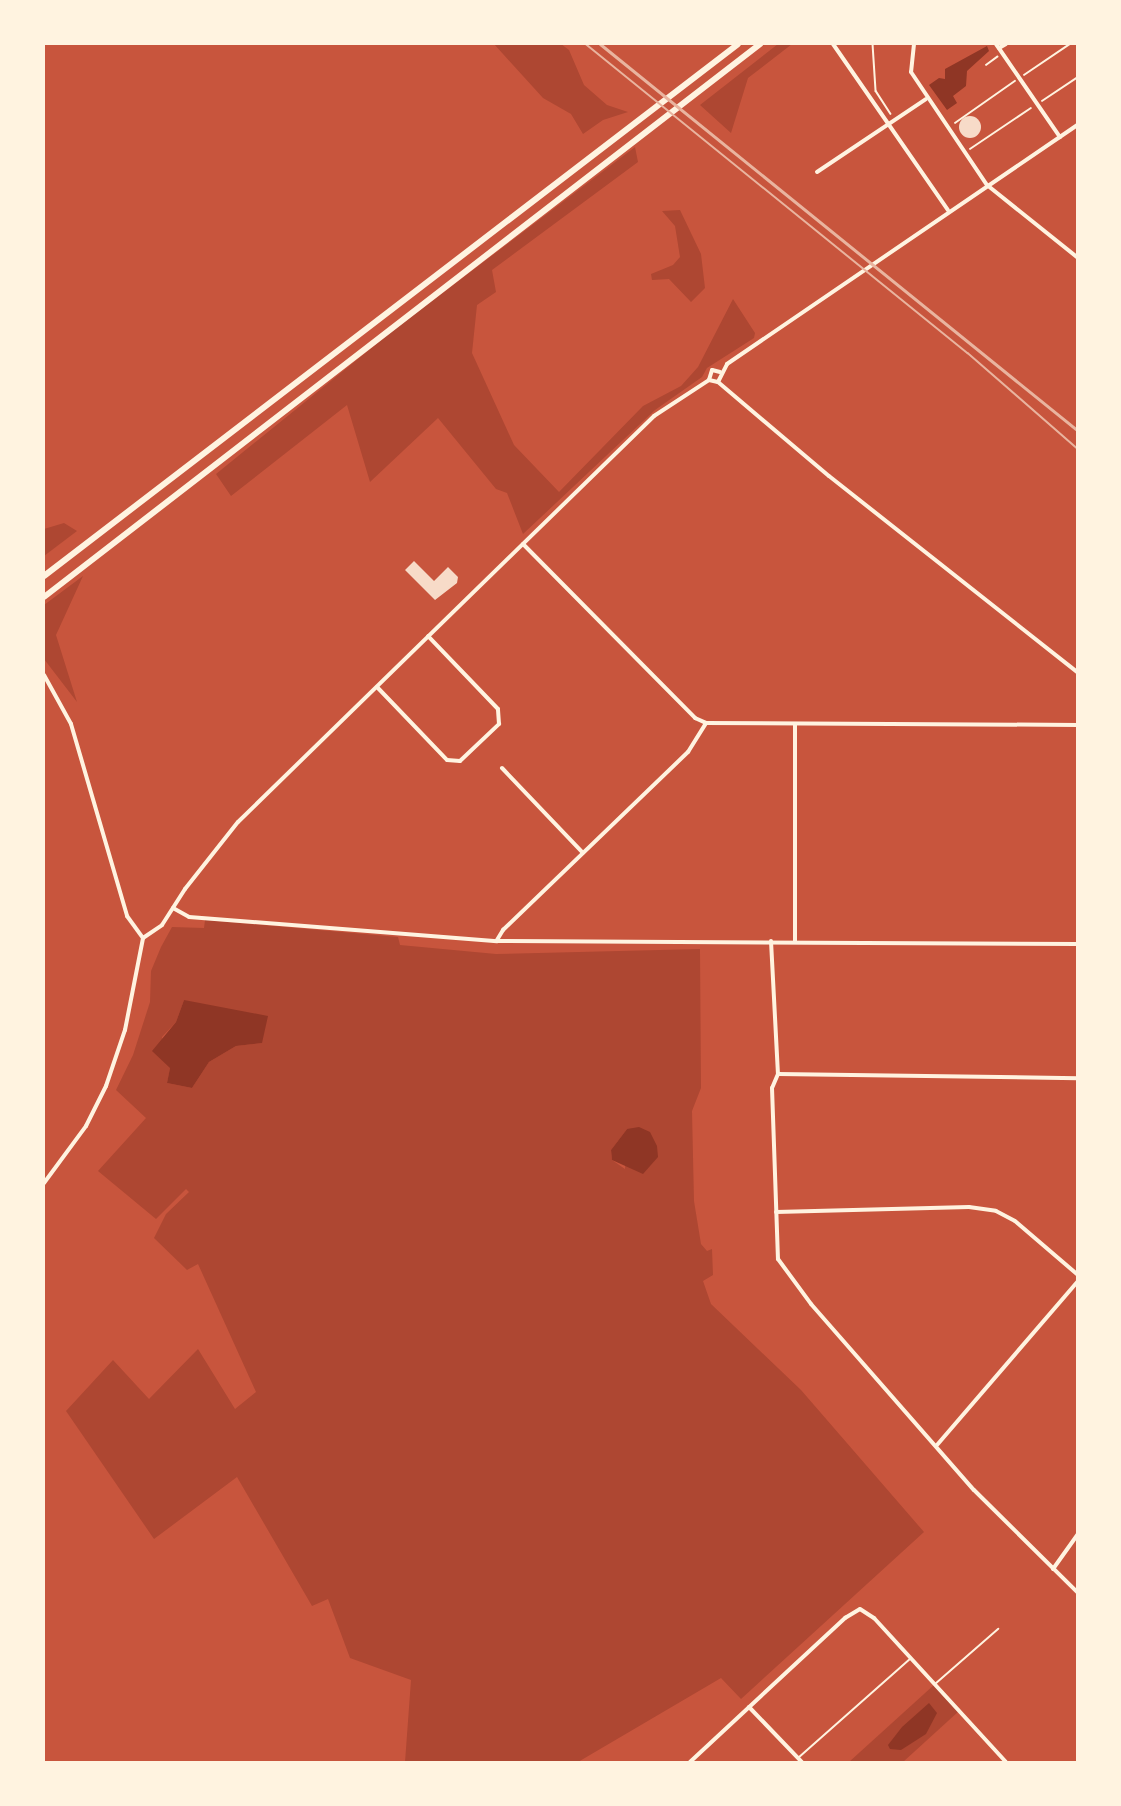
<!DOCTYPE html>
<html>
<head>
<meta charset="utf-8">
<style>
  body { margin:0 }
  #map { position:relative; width:1121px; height:1806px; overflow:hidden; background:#c8553d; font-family:"Titillium Web",sans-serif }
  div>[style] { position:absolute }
  .green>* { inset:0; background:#ae4732 }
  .water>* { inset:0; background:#8f3625 }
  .building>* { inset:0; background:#f7dbc8 }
  .round { border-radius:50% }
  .path>* { height:1.5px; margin:-0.75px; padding:0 0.75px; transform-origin:0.75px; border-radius:0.75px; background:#fff3e0 }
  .service>* { height:2px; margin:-1px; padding:0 1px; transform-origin:1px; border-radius:1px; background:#fff3e0 }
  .minor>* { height:4px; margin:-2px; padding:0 2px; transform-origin:2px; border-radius:2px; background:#fff3e0 }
  .primary>* { height:6px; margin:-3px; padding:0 3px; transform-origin:3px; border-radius:3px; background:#fff3e0 }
  .tram>* { height:1.5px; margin:-0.75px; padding:0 0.75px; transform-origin:0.75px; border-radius:0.75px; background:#e9b49f }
  .rail>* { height:3px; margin:-1.5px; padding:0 1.5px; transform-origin:1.5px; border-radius:1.5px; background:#e9b49f }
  span { translate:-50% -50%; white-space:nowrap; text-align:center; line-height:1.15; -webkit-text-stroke:6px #fff3e0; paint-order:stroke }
  .frame { position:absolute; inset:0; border:45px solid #fff3e0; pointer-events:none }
</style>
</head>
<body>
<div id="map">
  <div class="green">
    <i style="clip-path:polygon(494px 44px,561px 44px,569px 50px,584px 85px,607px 105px,628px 112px,603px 120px,583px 134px,571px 114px,543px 98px)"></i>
    <i style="clip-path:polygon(778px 44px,792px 44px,748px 78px,731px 133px,700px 105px)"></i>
    <i style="clip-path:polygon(635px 147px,638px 162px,492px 270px,496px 292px,477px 305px,472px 353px,514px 445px,559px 492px,643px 406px,681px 386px,698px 367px,733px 299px,755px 333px,754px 338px,707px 368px,702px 377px,655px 410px,523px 534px,507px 493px,496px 489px,438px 418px,370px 482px,347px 405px,231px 496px,216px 474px,390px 333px)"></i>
    <i style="clip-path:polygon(680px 210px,701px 254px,705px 288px,691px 302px,669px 279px,652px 280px,651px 274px,673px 265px,680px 257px,675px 226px,662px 211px)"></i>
    <i style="clip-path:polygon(64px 523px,77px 531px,44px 556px,44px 529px)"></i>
    <i style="clip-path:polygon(83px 576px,56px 635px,77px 702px,44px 659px,44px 605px)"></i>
    <i style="clip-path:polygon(evenodd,205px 920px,398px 937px,400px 945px,496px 954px,700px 949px,701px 1088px,692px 1111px,694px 1201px,701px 1244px,707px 1251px,712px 1249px,713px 1275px,703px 1281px,711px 1304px,801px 1390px,924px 1532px,741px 1699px,721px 1678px,578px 1762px,405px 1762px,411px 1680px,350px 1658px,328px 1599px,312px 1606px,237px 1477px,154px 1539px,66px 1411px,113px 1360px,149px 1399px,198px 1349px,235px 1409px,256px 1392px,198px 1264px,187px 1270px,154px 1238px,166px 1214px,189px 1192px,186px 1189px,156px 1219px,98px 1171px,146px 1118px,116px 1090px,133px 1055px,150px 1002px,151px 971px,161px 947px,172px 927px,204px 928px,205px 920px,184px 1000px,262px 1043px,236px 1046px,209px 1062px,192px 1088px,167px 1083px,170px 1068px,162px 1037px,176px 1022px,184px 1000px,205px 920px,627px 1129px,625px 1169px,612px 1160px,611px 1150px,627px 1129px)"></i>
    <i style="clip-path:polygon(935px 1684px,959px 1711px,903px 1762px,849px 1762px)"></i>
  </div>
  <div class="water">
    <i style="clip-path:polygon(987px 46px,989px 51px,967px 71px,966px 86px,953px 96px,957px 103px,947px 110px,929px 85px,939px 78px,945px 79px,945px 69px)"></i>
    <i style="clip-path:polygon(184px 1000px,268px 1016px,262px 1043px,236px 1046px,209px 1062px,192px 1088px,167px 1083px,170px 1068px,152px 1051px,176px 1022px)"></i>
    <i style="clip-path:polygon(639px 1127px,650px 1132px,657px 1146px,658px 1157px,643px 1174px,612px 1160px,611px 1150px,627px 1129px)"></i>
    <i style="clip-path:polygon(929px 1703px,937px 1713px,926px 1734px,901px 1750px,890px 1749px,888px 1745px,902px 1727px)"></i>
  </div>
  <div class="building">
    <i class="round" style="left:959px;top:116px;width:22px;height:22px"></i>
    <i style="clip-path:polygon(414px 561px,434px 581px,448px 567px,458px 577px,457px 583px,435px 600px,405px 570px)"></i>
  </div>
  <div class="path">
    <i style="left:873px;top:44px;width:47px;rotate:86.3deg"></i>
    <i style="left:876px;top:91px;width:27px;rotate:57deg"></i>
    <i style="left:986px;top:65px;width:14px;rotate:-36deg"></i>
    <i style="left:1024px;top:75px;width:55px;rotate:-34deg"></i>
    <i style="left:1042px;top:101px;width:43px;rotate:-33.7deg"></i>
    <i style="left:955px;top:123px;width:73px;rotate:-35deg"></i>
    <i style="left:970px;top:149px;width:73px;rotate:-33.9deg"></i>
  </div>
  <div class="service">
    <i style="left:935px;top:1684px;width:84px;rotate:-41.1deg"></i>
    <i style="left:798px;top:1758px;width:149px;rotate:-41.5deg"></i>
  </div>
  <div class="minor">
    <i style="left:833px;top:44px;width:202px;rotate:55.3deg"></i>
    <i style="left:914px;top:44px;width:28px;rotate:96deg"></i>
    <i style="left:911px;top:72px;width:136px;rotate:56.1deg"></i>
    <i style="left:987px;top:185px;width:117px;rotate:38.7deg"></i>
    <i style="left:996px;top:44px;width:113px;rotate:55.5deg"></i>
    <i style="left:999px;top:48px;width:8px;rotate:-30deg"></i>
    <i style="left:817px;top:172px;width:131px;rotate:-33.8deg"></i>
    <i style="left:720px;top:372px;width:8px;rotate:-166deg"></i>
    <i style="left:712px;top:370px;width:10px;rotate:107deg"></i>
    <i style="left:709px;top:380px;width:9px;rotate:13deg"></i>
    <i style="left:718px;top:382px;width:20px;rotate:-63deg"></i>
    <i style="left:727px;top:364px;width:425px;rotate:-34.3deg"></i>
    <i style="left:718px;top:382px;width:145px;rotate:40.3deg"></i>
    <i style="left:829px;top:476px;width:318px;rotate:38.3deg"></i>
    <i style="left:523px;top:544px;width:245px;rotate:45.3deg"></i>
    <i style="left:695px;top:718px;width:12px;rotate:24deg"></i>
    <i style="left:706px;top:723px;width:372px;rotate:0.3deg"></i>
    <i style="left:44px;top:675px;width:56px;rotate:61.1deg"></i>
    <i style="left:71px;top:724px;width:200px;rotate:73.7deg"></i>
    <i style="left:127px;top:916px;width:27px;rotate:54deg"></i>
    <i style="left:377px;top:687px;width:101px;rotate:46.2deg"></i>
    <i style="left:447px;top:760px;width:13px;rotate:4deg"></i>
    <i style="left:460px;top:761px;width:54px;rotate:-43.5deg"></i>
    <i style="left:499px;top:724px;width:15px;rotate:-94deg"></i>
    <i style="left:498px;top:709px;width:101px;rotate:-133.8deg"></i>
    <i style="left:502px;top:768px;width:117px;rotate:46.4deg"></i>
    <i style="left:173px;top:908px;width:18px;rotate:29deg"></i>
    <i style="left:189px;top:917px;width:309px;rotate:4.5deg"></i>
    <i style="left:497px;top:941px;width:581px;rotate:0.3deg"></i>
    <i style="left:143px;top:938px;width:23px;rotate:-34deg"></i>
    <i style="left:162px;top:925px;width:43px;rotate:-57.4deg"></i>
    <i style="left:185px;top:889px;width:85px;rotate:-51.7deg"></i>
    <i style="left:238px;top:822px;width:581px;rotate:-44.3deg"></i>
    <i style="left:654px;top:416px;width:66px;rotate:-33.2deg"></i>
    <i style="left:497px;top:940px;width:12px;rotate:-59deg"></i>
    <i style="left:503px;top:930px;width:257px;rotate:-43.9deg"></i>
    <i style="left:688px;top:752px;width:34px;rotate:-58deg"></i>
    <i style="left:771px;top:941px;width:133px;rotate:87deg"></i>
    <i style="left:778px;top:1074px;width:15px;rotate:113deg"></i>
    <i style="left:772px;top:1088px;width:171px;rotate:88deg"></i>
    <i style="left:778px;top:1259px;width:56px;rotate:53.7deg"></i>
    <i style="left:811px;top:1304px;width:247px;rotate:48.8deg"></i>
    <i style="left:974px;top:1490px;width:146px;rotate:44.7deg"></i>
    <i style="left:795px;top:941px;width:217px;rotate:-90deg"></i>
    <i style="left:778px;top:1074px;width:300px;rotate:0.8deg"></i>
    <i style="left:44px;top:1183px;width:71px;rotate:-53.6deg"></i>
    <i style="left:86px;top:1126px;width:45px;rotate:-63.4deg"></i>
    <i style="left:106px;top:1086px;width:59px;rotate:-71.3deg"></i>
    <i style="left:125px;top:1030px;width:94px;rotate:-78.9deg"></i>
    <i style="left:776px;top:1212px;width:193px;rotate:-1.5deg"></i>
    <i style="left:969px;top:1207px;width:27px;rotate:8deg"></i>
    <i style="left:996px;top:1211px;width:21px;rotate:28deg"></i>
    <i style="left:1015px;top:1221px;width:83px;rotate:40.6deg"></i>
    <i style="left:937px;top:1445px;width:216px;rotate:-49.3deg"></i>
    <i style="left:1053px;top:1569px;width:43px;rotate:-54.5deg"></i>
    <i style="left:749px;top:1707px;width:76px;rotate:46.1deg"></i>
    <i style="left:690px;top:1762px;width:212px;rotate:-42.9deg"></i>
    <i style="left:845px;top:1618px;width:17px;rotate:-31deg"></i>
    <i style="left:860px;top:1609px;width:17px;rotate:33deg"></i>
    <i style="left:874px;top:1618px;width:195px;rotate:47.5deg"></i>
  </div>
  <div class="primary">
    <i style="left:44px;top:576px;width:874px;rotate:-37.47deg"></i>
    <i style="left:44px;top:597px;width:905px;rotate:-37.68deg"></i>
  </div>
  <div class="tram">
    <i style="left:586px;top:44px;width:491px;rotate:39deg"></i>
    <i style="left:968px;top:353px;width:146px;rotate:41.1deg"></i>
  </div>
  <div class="rail">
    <i style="left:600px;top:44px;width:615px;rotate:38.99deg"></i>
  </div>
  <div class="frame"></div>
</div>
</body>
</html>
